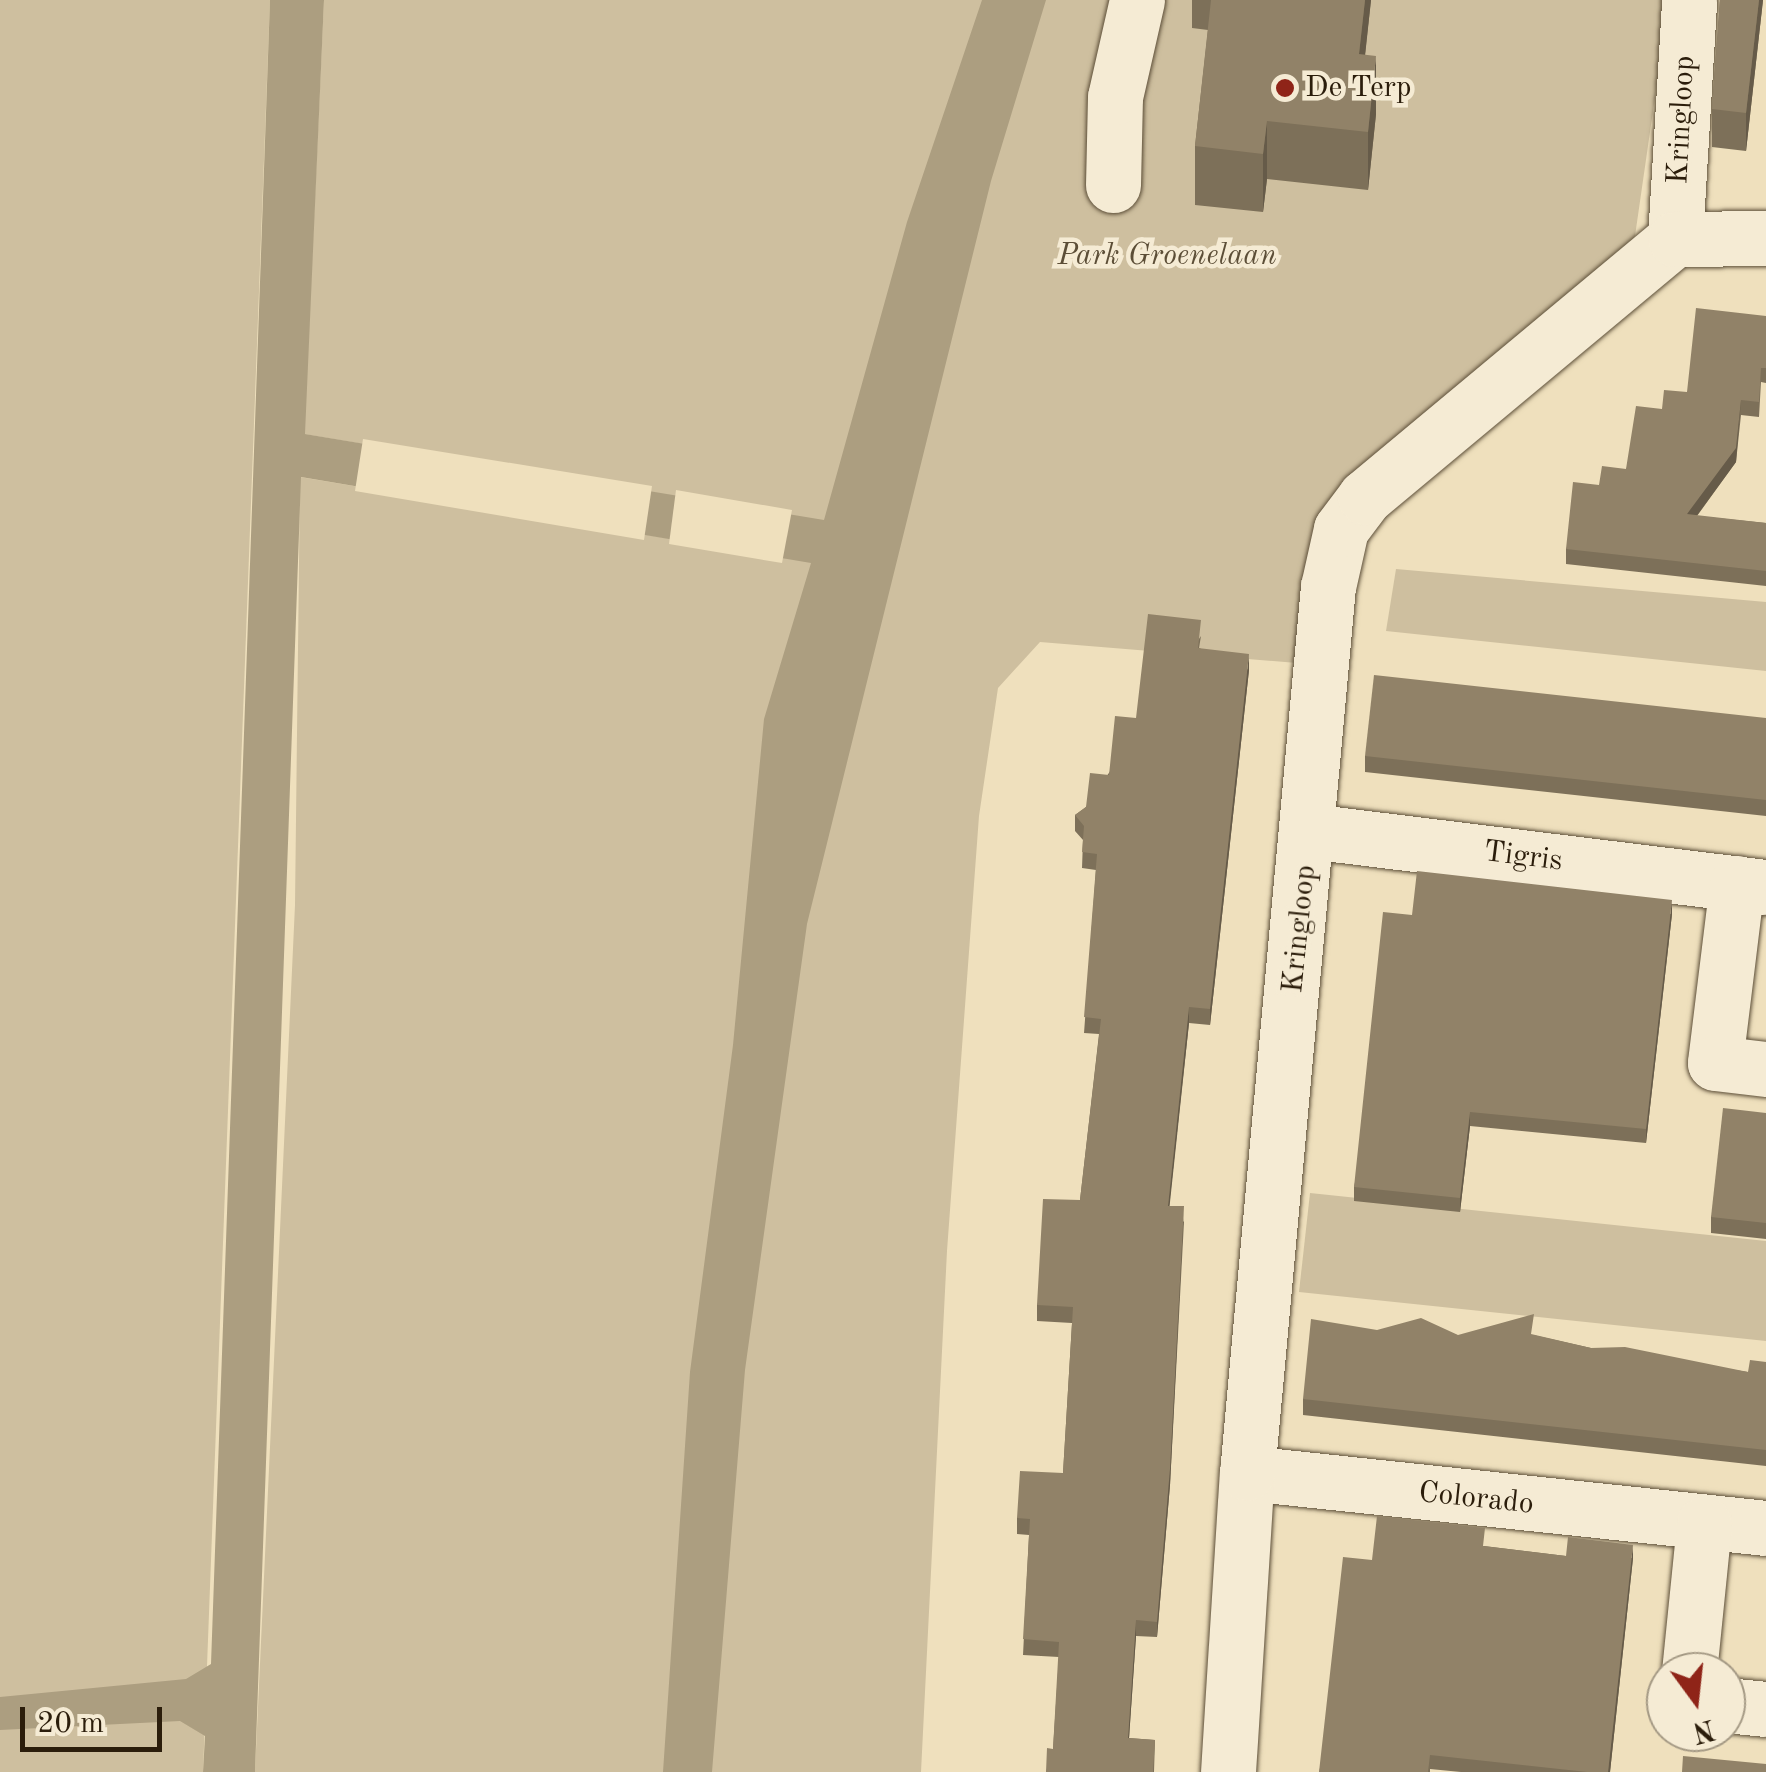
<!DOCTYPE html>
<html>
<head>
<meta charset="utf-8">
<style>
  body { margin:0 }
  #map { position:relative; width:1766px; height:1772px; overflow:hidden; background:#efe0bd; font-family:"Old Standard TT",serif }
  div>[style] { position:absolute }
  .green>* { inset:0; background:#cebf9f }
  .water>* { inset:0; background:#ac9e80 }
  .pier>* { inset:0; background:#efe0bd }
  .roads { filter:drop-shadow(0 0 2px #5c4e38) drop-shadow(0 0 2px #5c4e38) }
  .minor>* { height:55px; margin:-27.5px; padding:0 27.5px; transform-origin:27.5px; border-radius:27.5px; background:#f5ebd4 }
  .wall>* { inset:0; background:#7d7059 }
  .shaded-wall>* { inset:0; background:#665b49 }
  .building>* { inset:0; background:#918268 }
  .dots>* { width:28px; height:28px; translate:-50% -50%; box-sizing:border-box; border:5px solid #f5ebd4; border-radius:50% }
  span { translate:-50% -50%; white-space:nowrap; text-align:center; line-height:1.15; -webkit-text-stroke:9px #f5ebd4; paint-order:stroke }
  .poi-label { font-size:30px; color:#2b1d0b }
  .left { translate:0 -50%; text-align:left }
  .street-label { font-size:30px; color:#2b1d0b }
  .park-label { font-size:30px; color:#5c4e37; font-style:italic }
  .north { position:absolute; left:1646px; top:1652px; width:100px; height:100px; box-sizing:border-box; background:#f5ebd4; border:2px solid #a49984; border-radius:50%; rotate:165deg; font-size:28px; font-weight:700; line-height:40px; text-align:center; color:#2b1d0b }
  .north::after { content:''; display:block; margin:auto; width:35px; height:45px; background:#8f2418; clip-path:polygon(50% 0,100% 100%,50% 72%,0 100%) }
  .scale { position:absolute; left:20px; top:1707px; width:142px; height:45px; box-sizing:border-box; border:5px solid #2b1d0b; border-top:0; padding-left:12px; font-size:30px; line-height:35px; white-space:nowrap; color:#2b1d0b; -webkit-text-stroke:8px #f5ebd4; paint-order:stroke }
</style>
</head>
<body>
<div id="map">
  <div class="green">
    <i style="clip-path:polygon(0 0,270px 0,203px 1772px,0 1772px)"></i>
    <i style="clip-path:polygon(324px 0,1669px 0,1635px 236px,1615px 276px,1351px 496px,1309px 664px,1040px 642px,998px 688px,979px 816px,947px 1251px,921px 1772px,255px 1772px,295px 905px,300px 477px,810px 562px,824px 521px,304px 434px)"></i>
    <i style="clip-path:polygon(1396px 569px,1766px 602px,1766px 671px,1386px 631px)"></i>
    <i style="clip-path:polygon(1310px 1193px,1766px 1241px,1766px 1341px,1299px 1292px)"></i>
  </div>
  <div class="water">
    <i style="clip-path:polygon(270px 0,324px 0,305px 434px,824px 520px,907px 222px,982px 0,1046px 0,991px 181px,807px 924px,745px 1370px,712px 1772px,663px 1772px,690px 1372px,733px 1045px,764px 719px,811px 563px,301px 477px,255px 1772px,203px 1772px,205px 1736px,180px 1721px,0 1730px,0 1697px,186px 1679px,211px 1664px)"></i>
  </div>
  <div class="pier">
    <i style="clip-path:polygon(363px 439px,652px 486px,644px 540px,355px 491px)"></i>
    <i style="clip-path:polygon(676px 490px,792px 510px,782px 563px,669px 544px)"></i>
  </div>
  <div class="roads">
    <div class="minor">
      <i style="left:1113px;top:185px;width:88px;rotate:-88.7deg"></i>
      <i style="left:1115px;top:97px;width:99px;rotate:-77.2deg"></i>
      <i style="left:1675px;top:239px;width:239px;rotate:-86.6deg"></i>
      <i style="left:1309px;top:831px;width:460px;rotate:7deg"></i>
      <i style="left:1737px;top:883px;width:181px;rotate:97deg"></i>
      <i style="left:1715px;top:1063px;width:51px;rotate:6.7deg"></i>
      <i style="left:1247px;top:1473px;width:522px;rotate:6.05deg"></i>
      <i style="left:1689px;top:1672px;width:149px;rotate:-84.2deg"></i>
      <i style="left:1726px;top:1705px;width:40px;rotate:5.7deg"></i>
      <i style="left:1228px;top:1772px;width:300px;rotate:-86.4deg"></i>
      <i style="left:1247px;top:1473px;width:890px;rotate:-84.78deg"></i>
      <i style="left:1328px;top:587px;width:59px;rotate:-77.4deg"></i>
      <i style="left:1341px;top:529px;width:40px;rotate:-53deg"></i>
      <i style="left:1365px;top:497px;width:403px;rotate:-39.8deg"></i>
      <i style="left:1675px;top:239px;width:91px;rotate:-0.6deg"></i>
    </div>
  </div>
  <div class="wall">
    <i style="clip-path:polygon(1192px 0,1371px 0,1365px 54px,1376px 114px,1368px 190px,1267px 179px,1263px 212px,1195px 205px,1195px 146px,1208px 30px,1192px 28px)"></i>
    <i style="clip-path:polygon(1720px 0,1763px 0,1746px 151px,1712px 147px,1712px 109px)"></i>
    <i style="clip-path:polygon(1766px 316px,1766px 383px,1761px 382px,1759px 417px,1741px 415px,1736px 462px,1697px 516px,1766px 523px,1766px 586px,1566px 564px,1566px 549px,1599px 485px,1626px 469px,1662px 409px,1687px 392px)"></i>
    <i style="clip-path:polygon(1201px 636px,1199px 648px,1249px 670px,1210px 1025px,1189px 1023px,1169px 1206px,1184px 1222px,1170px 1485px,1157px 1637px,1136px 1636px,1129px 1738px,1155px 1740px,1154px 1772px,1046px 1772px,1053px 1749px,1059px 1657px,1023px 1655px,1029px 1535px,1017px 1534px,1017px 1518px,1063px 1473px,1072px 1323px,1037px 1321px,1037px 1305px,1080px 1200px,1099px 1034px,1084px 1033px,1096px 870px,1082px 868px,1083px 840px,1075px 831px,1075px 815px,1086px 807px)"></i>
    <i style="clip-path:polygon(1766px 718px,1766px 816px,1365px 772px,1365px 756px)"></i>
    <i style="clip-path:polygon(1672px 914px,1646px 1143px,1470px 1126px,1460px 1212px,1354px 1201px,1354px 1187px,1412px 915px)"></i>
    <i style="clip-path:polygon(1766px 1113px,1766px 1239px,1711px 1233px,1711px 1217px)"></i>
    <i style="clip-path:polygon(1377px 1330px,1458px 1335px,1533px 1335px,1591px 1348px,1748px 1372px,1766px 1362px,1766px 1466px,1303px 1415px,1303px 1399px)"></i>
    <i style="clip-path:polygon(1484px 1546px,1566px 1556px,1633px 1558px,1610px 1772px,1461px 1772px,1430px 1769px,1430px 1772px,1319px 1772px,1372px 1560px)"></i>
  </div>
  <div class="shaded-wall">
    <i style="clip-path:polygon(1365px 0,1371px 0,1359px 112px,1359px 54px)"></i>
    <i style="clip-path:polygon(1759px 0,1763px 0,1746px 151px,1746px 113px)"></i>
    <i style="clip-path:polygon(1376px 56px,1376px 114px,1368px 190px,1368px 132px)"></i>
    <i style="clip-path:polygon(1267px 121px,1267px 179px,1263px 212px,1263px 154px)"></i>
    <i style="clip-path:polygon(1741px 400px,1736px 462px,1687px 529px,1687px 514px)"></i>
    <i style="clip-path:polygon(1249px 654px,1249px 670px,1210px 1025px,1210px 1009px)"></i>
    <i style="clip-path:polygon(1672px 900px,1672px 914px,1646px 1143px,1646px 1129px)"></i>
    <i style="clip-path:polygon(1189px 1007px,1189px 1023px,1168px 1221px,1168px 1206px)"></i>
    <i style="clip-path:polygon(1470px 1112px,1470px 1126px,1460px 1212px,1460px 1198px)"></i>
    <i style="clip-path:polygon(1184px 1206px,1170px 1485px,1157px 1637px,1157px 1622px)"></i>
    <i style="clip-path:polygon(1633px 1545px,1633px 1558px,1610px 1772px,1608px 1772px)"></i>
    <i style="clip-path:polygon(1136px 1620px,1136px 1636px,1128px 1753px,1128px 1738px)"></i>
  </div>
  <div class="building">
    <i style="clip-path:polygon(1211px 0,1365px 0,1359px 54px,1376px 56px,1368px 132px,1267px 121px,1263px 154px,1195px 146px)"></i>
    <i style="clip-path:polygon(1720px 0,1759px 0,1746px 113px,1712px 109px)"></i>
    <i style="clip-path:polygon(1696px 308px,1766px 316px,1766px 368px,1761px 368px,1759px 402px,1741px 400px,1736px 448px,1687px 514px,1766px 523px,1766px 571px,1566px 549px,1573px 482px,1599px 485px,1602px 466px,1626px 469px,1636px 406px,1662px 409px,1664px 390px,1687px 392px)"></i>
    <i style="clip-path:polygon(1148px 614px,1201px 620px,1198px 648px,1249px 654px,1210px 1009px,1189px 1007px,1168px 1206px,1184px 1206px,1170px 1469px,1157px 1622px,1136px 1620px,1128px 1738px,1155px 1740px,1153px 1772px,1046px 1772px,1047px 1748px,1053px 1749px,1059px 1642px,1023px 1639px,1030px 1519px,1017px 1518px,1020px 1471px,1063px 1473px,1073px 1307px,1037px 1305px,1043px 1199px,1080px 1200px,1101px 1019px,1084px 1017px,1097px 854px,1082px 852px,1084px 826px,1075px 815px,1086px 807px,1090px 773px,1109px 775px,1115px 716px,1136px 718px)"></i>
    <i style="clip-path:polygon(1374px 675px,1766px 718px,1766px 800px,1365px 756px)"></i>
    <i style="clip-path:polygon(1417px 871px,1672px 900px,1646px 1129px,1470px 1112px,1460px 1198px,1354px 1187px,1383px 912px,1412px 915px)"></i>
    <i style="clip-path:polygon(1723px 1108px,1766px 1113px,1766px 1223px,1711px 1217px)"></i>
    <i style="clip-path:polygon(1534px 1314px,1531px 1334px,1591px 1348px,1625px 1347px,1748px 1372px,1750px 1360px,1766px 1362px,1766px 1450px,1303px 1399px,1311px 1319px,1377px 1330px,1421px 1318px,1458px 1335px)"></i>
    <i style="clip-path:polygon(1377px 1516px,1485px 1528px,1483px 1546px,1566px 1556px,1568px 1537px,1633px 1545px,1608px 1772px,1587px 1772px,1430px 1755px,1428px 1772px,1319px 1772px,1343px 1557px,1372px 1560px)"></i>
    <i style="clip-path:polygon(1683px 1756px,1766px 1764px,1766px 1772px,1682px 1772px)"></i>
  </div>
  <div class="dots">
    <i style="left:1285px;top:88px;background:#8f2418"></i>
  </div>
  <div class="poi-label">
    <span class="left" style="left:1305px;top:88px">De Terp</span>
  </div>
  <div class="street-label">
    <span style="left:1682px;top:120px;rotate:-87deg">Kringloop</span>
    <span style="left:1523px;top:857px;rotate:7deg">Tigris</span>
    <span style="left:1300px;top:929px;rotate:-84deg">Kringloop</span>
    <span style="left:1476px;top:1499px;rotate:6deg">Colorado</span>
  </div>
  <div class="park-label">
    <span style="left:1167px;top:256px">Park Groenelaan</span>
  </div>
  <div class="north">N</div>
  <div class="scale">20 m</div>
</div>
</body>
</html>
